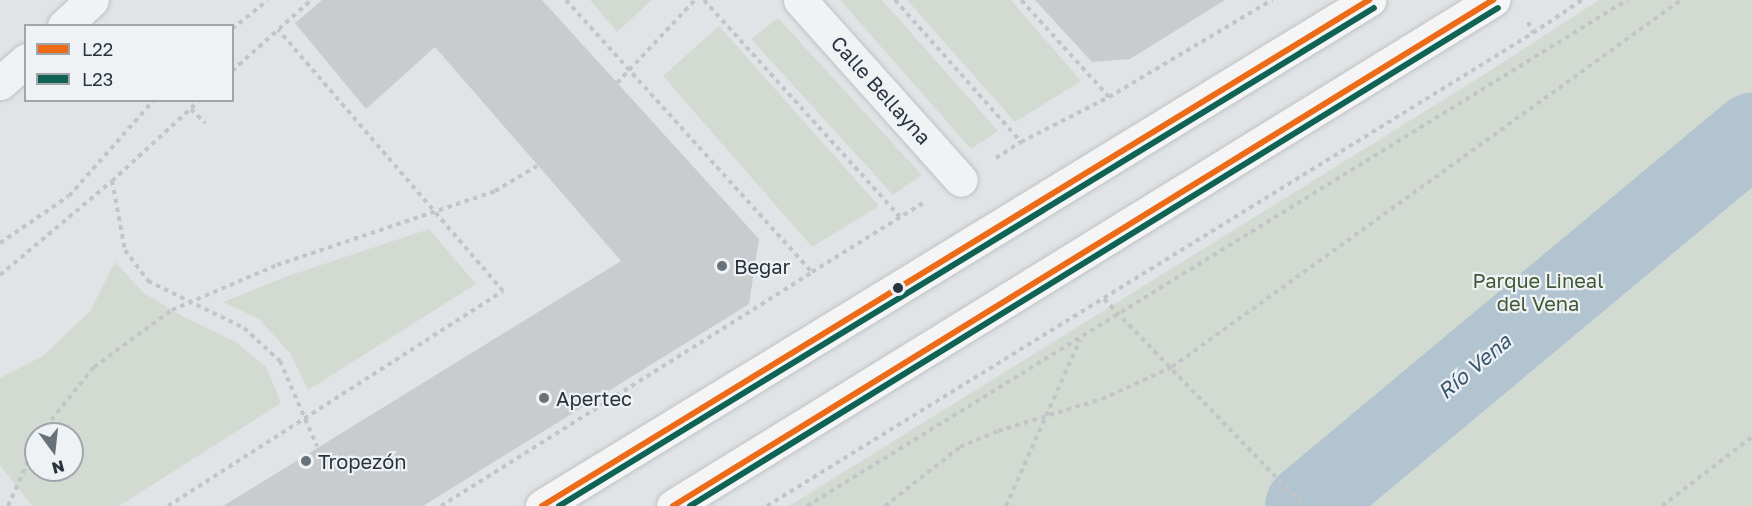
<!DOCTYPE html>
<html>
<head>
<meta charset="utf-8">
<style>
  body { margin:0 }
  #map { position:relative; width:1752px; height:506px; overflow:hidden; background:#e1e4e6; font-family:"Golos Text",sans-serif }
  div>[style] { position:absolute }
  .green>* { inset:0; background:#d3dad2 }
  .river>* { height:82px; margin:-41px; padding:0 41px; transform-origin:41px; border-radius:41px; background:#b1c4d0 }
  .building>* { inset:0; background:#c9ccce }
  .path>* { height:4px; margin-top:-2px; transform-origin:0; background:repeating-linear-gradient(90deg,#c2c5c7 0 4.5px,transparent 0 9px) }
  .roads { filter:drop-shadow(0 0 2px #bfc2c4) drop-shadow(0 0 2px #bfc2c4) }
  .minor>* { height:33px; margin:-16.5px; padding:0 16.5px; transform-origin:16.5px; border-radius:16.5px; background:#f0f2f3 }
  .major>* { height:33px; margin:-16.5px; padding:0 16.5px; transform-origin:16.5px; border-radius:16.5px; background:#f5f5f6 }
  .bus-1>* { height:6px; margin:-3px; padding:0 3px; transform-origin:3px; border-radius:3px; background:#ed6b17 }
  .bus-2>* { height:6px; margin:-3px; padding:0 3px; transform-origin:3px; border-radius:3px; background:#0e6355 }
  .dots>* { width:16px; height:16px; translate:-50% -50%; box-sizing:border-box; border:3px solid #eff2f5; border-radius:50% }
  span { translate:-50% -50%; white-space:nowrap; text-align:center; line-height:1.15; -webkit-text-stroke:4.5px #eff2f5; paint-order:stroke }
  .street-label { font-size:20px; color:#29333e }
  .poi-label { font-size:20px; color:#29333e }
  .left { translate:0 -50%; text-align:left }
  .park-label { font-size:20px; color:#425937 }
  .water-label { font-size:21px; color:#355770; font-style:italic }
  .legend { position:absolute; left:24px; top:24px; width:210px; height:78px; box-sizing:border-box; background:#eff2f5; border:2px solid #a0a6ac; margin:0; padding:8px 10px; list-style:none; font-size:18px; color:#29333e }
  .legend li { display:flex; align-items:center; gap:12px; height:30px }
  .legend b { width:30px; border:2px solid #a0a6ac }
  .north { position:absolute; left:24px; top:422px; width:60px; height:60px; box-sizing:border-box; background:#eff2f5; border:2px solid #a0a6ac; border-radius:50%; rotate:165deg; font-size:16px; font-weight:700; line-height:24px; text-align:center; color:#29333e }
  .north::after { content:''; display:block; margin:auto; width:21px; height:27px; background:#697179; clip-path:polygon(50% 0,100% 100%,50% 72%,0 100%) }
</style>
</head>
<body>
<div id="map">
  <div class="green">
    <i style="clip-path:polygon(590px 0,652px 0,617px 32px)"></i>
    <i style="clip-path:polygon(840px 0,882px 0,998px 131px,971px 149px)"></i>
    <i style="clip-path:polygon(907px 0,1011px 0,1081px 81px,1015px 122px)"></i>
    <i style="clip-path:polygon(1599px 0,1752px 0,1752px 506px,789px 506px,1485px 74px)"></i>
    <i style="clip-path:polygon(778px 18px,922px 175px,893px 195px,751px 39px)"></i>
    <i style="clip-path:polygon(719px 26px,879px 206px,812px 247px,663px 76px)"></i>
    <i style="clip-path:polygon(429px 229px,476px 284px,308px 390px,290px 353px,259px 319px,223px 302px,285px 277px)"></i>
    <i style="clip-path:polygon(evenodd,115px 262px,144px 293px,184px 317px,236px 342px,266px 367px,281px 403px,119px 506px,32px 506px,0 465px,0 378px,43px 356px,90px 311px,115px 262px,36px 434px,72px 434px,72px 470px,36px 470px,36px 434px)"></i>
  </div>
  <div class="river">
    <i style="left:1306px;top:506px;width:581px;rotate:-39.83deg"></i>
  </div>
  <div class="building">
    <i style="clip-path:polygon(322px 0,542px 0,759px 239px,749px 304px,423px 506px,223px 506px,621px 261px,435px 47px,366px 109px,295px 23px)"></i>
    <i style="clip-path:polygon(1035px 0,1225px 0,1130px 59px,1092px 62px)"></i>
  </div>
  <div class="path">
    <i style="left:566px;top:0;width:367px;rotate:47.9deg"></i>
    <i style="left:812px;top:272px;width:134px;rotate:-31.9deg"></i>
    <i style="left:704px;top:0;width:292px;rotate:47.9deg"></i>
    <i style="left:895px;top:0;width:190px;rotate:48.4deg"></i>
    <i style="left:1528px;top:22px;width:12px;rotate:66deg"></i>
    <i style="left:1533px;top:33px;width:59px;rotate:-34deg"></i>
    <i style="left:232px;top:29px;width:46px;rotate:-38.9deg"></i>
    <i style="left:232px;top:71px;width:106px;rotate:-41.9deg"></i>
    <i style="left:617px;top:83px;width:114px;rotate:-46.8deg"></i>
    <i style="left:1109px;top:97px;width:190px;rotate:-30.8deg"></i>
    <i style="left:191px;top:109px;width:20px;rotate:45deg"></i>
    <i style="left:996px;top:158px;width:30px;rotate:-33deg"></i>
    <i style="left:1021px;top:142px;width:99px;rotate:-27.1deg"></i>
    <i style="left:1109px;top:97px;width:131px;rotate:-132.2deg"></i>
    <i style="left:112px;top:181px;width:70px;rotate:79.3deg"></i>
    <i style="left:125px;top:250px;width:39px;rotate:53deg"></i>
    <i style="left:148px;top:281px;width:107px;rotate:26.1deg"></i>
    <i style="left:244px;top:328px;width:49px;rotate:42.5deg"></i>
    <i style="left:280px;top:361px;width:93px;rotate:66.5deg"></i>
    <i style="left:0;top:243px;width:83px;rotate:-34.3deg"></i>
    <i style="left:69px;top:196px;width:128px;rotate:-48.5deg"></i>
    <i style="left:0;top:275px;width:146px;rotate:-40deg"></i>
    <i style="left:112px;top:181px;width:120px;rotate:-42.6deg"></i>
    <i style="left:1104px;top:299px;width:288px;rotate:46deg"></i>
    <i style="left:40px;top:434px;width:86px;rotate:-51.1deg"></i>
    <i style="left:94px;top:367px;width:97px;rotate:-36.2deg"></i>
    <i style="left:172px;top:310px;width:114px;rotate:-23.2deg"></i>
    <i style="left:277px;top:265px;width:230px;rotate:-18.7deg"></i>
    <i style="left:495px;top:191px;width:49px;rotate:-30.8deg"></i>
    <i style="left:8px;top:506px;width:69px;rotate:-66deg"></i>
    <i style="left:168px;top:506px;width:398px;rotate:-32.7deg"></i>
    <i style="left:503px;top:291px;width:345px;rotate:-130.7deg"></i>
    <i style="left:441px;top:506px;width:439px;rotate:-32.2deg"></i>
    <i style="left:767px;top:506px;width:900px;rotate:-31.7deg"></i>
    <i style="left:807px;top:506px;width:964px;rotate:-31.68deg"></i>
    <i style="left:885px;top:506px;width:95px;rotate:-38.2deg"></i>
    <i style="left:960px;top:447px;width:41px;rotate:-22.8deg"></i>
    <i style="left:998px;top:431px;width:109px;rotate:-17.1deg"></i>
    <i style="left:1102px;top:399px;width:77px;rotate:-24.6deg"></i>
    <i style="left:1172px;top:367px;width:628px;rotate:-35.79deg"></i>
    <i style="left:1006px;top:506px;width:182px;rotate:-66deg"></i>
    <i style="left:1662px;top:506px;width:113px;rotate:-37.5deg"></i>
  </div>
  <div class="roads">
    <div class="minor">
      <i style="left:800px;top:0;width:241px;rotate:48.2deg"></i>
      <i style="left:64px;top:26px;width:38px;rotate:-43deg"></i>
      <i style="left:0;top:83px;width:35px;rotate:-41deg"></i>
    </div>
    <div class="major">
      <i style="left:542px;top:506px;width:970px;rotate:-31.46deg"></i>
      <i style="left:673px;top:506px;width:964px;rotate:-31.68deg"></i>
    </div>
  </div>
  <div class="bus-1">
    <i style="left:542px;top:506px;width:970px;rotate:-31.46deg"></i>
    <i style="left:673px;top:506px;width:964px;rotate:-31.68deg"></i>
  </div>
  <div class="bus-2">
    <i style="left:559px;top:506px;width:955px;rotate:-31.43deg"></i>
    <i style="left:690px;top:506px;width:949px;rotate:-31.65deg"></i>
  </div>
  <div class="dots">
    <i style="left:722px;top:266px;background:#697179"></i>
    <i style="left:898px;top:288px;background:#29333e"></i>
    <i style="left:544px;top:398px;background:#697179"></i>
    <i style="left:306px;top:461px;background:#697179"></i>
  </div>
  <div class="street-label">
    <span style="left:881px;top:90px;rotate:48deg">Calle Bellayna</span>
  </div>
  <div class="poi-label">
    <span class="left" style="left:734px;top:266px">Begar</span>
    <span class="left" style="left:556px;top:398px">Apertec</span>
    <span class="left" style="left:318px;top:461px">Tropezón</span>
  </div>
  <div class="park-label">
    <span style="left:1538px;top:292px">Parque Lineal<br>del Vena</span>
  </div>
  <div class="water-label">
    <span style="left:1474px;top:366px;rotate:-40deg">Río Vena</span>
  </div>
  <ul class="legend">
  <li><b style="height:8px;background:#ed6b17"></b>L22</li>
  <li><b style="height:8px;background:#0e6355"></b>L23</li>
  </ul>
  <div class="north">N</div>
</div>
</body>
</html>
